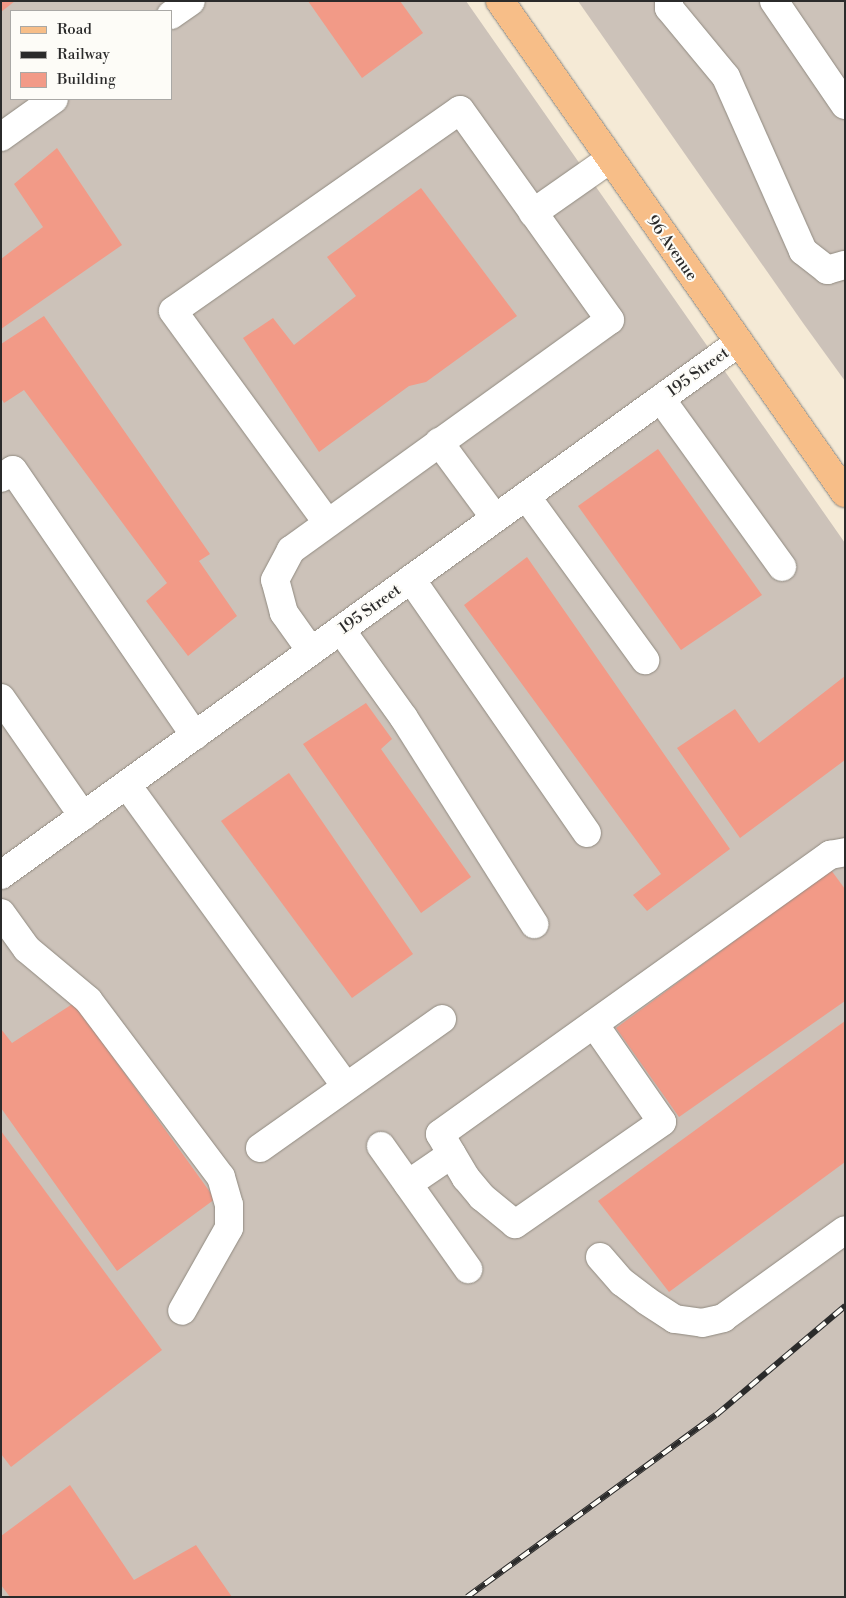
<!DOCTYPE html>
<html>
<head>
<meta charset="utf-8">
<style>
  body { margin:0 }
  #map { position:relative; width:846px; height:1598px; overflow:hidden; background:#f5ead6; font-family:"Libre Bodoni",serif }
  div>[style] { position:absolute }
  .industrial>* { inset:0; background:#ccc2b9 }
  .building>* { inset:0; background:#f29a87 }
  .roads { filter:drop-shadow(0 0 1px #908a80) drop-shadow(0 0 1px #908a80) }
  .minor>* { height:28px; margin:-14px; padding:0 14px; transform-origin:14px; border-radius:14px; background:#fff }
  .major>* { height:28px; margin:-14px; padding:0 14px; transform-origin:14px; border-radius:14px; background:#f7be88 }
  .rail>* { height:5.5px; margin-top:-2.75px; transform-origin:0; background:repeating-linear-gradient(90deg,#fdfcf7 0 11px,#2b2b2b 0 22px); box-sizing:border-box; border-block:1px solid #2b2b2b }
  span { translate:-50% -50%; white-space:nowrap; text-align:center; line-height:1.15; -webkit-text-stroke:4px #fdfcf7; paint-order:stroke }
  .street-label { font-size:16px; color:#2b2b2b }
  .frame { position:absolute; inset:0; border:2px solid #2b2b2b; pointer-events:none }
  .legend { position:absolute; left:10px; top:10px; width:162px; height:90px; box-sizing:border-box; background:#fdfcf7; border:1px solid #a9a8a5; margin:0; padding:6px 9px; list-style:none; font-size:15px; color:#2b2b2b }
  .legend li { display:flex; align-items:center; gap:10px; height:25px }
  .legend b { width:25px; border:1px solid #a9a8a5 }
</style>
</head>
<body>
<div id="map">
  <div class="industrial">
    <i style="clip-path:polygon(evenodd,1px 1px,466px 1px,845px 543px,845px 1597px,1px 1597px,1px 1px,11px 11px,171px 11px,171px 99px,11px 99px,11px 11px)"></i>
    <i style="clip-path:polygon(578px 1px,845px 1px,845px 381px,803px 323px)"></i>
  </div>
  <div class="building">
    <i style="clip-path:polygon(1px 1px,15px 1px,1px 12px)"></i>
    <i style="clip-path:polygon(308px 1px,400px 1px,423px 33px,362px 78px)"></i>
    <i style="clip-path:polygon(57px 148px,122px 245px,1px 329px,1px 259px,43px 227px,14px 184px)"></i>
    <i style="clip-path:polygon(421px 188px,517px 316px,426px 382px,409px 386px,319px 452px,243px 338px,273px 318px,294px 345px,356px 296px,327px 257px)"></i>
    <i style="clip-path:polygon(44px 316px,210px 554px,199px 561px,237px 616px,188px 656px,146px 601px,167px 583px,24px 390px,4px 403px,1px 398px,1px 344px)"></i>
    <i style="clip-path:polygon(658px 449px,762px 595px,681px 650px,578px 506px)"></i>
    <i style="clip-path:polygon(527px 557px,730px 849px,647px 911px,633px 895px,661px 874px,464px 605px)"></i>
    <i style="clip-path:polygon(845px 676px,845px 760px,740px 838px,677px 748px,735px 709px,759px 743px)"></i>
    <i style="clip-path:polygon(366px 703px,392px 739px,381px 749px,471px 877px,421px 913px,303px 744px)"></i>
    <i style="clip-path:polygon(289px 773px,413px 954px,352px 998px,221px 821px)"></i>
    <i style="clip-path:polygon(831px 870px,845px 889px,845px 1001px,679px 1117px,616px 1028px)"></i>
    <i style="clip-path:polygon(74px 1003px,215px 1199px,117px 1271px,1px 1108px,1px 1029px,12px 1043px)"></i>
    <i style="clip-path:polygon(845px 1021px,845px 1162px,669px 1292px,598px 1201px)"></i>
    <i style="clip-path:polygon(1px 1131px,162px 1350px,11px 1467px,1px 1454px)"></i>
    <i style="clip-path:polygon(70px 1485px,134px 1580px,196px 1545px,232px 1597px,10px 1597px,1px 1585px,1px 1536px)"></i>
  </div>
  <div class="roads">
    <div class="minor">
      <i style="left:669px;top:1px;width:7px;rotate:90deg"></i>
      <i style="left:669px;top:8px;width:89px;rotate:50.4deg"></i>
      <i style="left:726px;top:77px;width:190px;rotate:66.1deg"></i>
      <i style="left:803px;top:251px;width:31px;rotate:38deg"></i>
      <i style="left:827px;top:270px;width:19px;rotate:-16deg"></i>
      <i style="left:774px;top:1px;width:126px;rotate:55.7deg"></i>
      <i style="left:171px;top:15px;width:24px;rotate:-35deg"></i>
      <i style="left:1px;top:137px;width:65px;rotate:-35.6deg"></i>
      <i style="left:533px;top:213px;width:94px;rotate:-35deg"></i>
      <i style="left:661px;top:399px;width:207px;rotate:54.2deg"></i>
      <i style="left:439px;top:442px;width:94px;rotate:53.6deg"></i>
      <i style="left:1px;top:478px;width:14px;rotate:-34deg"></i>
      <i style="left:13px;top:470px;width:322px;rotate:55.6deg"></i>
      <i style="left:526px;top:496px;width:203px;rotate:54deg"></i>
      <i style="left:411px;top:579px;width:309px;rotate:55.3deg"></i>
      <i style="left:341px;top:630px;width:108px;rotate:54.4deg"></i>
      <i style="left:404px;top:718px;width:244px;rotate:57.7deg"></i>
      <i style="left:311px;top:651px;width:47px;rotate:-125.4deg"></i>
      <i style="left:284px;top:613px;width:34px;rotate:-105deg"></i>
      <i style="left:275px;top:580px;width:34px;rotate:-62deg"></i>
      <i style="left:291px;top:550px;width:393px;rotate:-35.8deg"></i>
      <i style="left:610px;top:320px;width:258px;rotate:-125.5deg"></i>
      <i style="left:460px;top:110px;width:350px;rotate:145deg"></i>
      <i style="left:173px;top:311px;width:261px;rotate:53.9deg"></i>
      <i style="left:1px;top:698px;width:144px;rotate:55.2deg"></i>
      <i style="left:127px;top:785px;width:371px;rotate:54deg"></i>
      <i style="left:1px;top:875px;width:909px;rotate:-35.82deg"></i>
      <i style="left:1px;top:913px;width:44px;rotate:54.2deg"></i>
      <i style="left:27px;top:949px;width:80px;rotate:39.9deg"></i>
      <i style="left:88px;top:1000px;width:221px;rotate:53.1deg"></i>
      <i style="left:221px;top:1177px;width:29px;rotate:74deg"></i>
      <i style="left:229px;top:1205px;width:23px;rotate:90deg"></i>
      <i style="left:229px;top:1228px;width:95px;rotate:119.5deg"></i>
      <i style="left:594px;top:1024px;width:119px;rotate:55.2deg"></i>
      <i style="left:662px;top:1122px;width:179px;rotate:145.2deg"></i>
      <i style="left:515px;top:1224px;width:43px;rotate:-140.7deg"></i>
      <i style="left:482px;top:1197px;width:25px;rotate:-130deg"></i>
      <i style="left:466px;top:1178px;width:51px;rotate:-120.6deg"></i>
      <i style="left:440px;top:1134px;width:480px;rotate:-35.6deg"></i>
      <i style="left:830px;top:855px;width:15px;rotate:-11deg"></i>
      <i style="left:381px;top:1146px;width:151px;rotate:54.7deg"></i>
      <i style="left:260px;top:1148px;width:223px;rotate:-35.3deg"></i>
      <i style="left:408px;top:1184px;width:53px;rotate:-34.3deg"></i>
      <i style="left:600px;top:1257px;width:33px;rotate:49deg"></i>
      <i style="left:622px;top:1282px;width:31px;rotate:37deg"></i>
      <i style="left:647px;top:1301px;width:33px;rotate:33deg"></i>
      <i style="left:675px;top:1319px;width:27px;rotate:8deg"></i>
      <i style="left:702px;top:1323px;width:22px;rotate:-13deg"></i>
      <i style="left:723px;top:1318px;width:150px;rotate:-35.8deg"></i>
    </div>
    <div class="major">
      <i style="left:500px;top:1px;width:601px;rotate:54.96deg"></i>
    </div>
  </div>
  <div class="rail">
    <i style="left:467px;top:1597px;width:308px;rotate:-36.2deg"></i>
    <i style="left:716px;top:1415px;width:169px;rotate:-40.2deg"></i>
  </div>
  <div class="street-label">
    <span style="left:672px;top:248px;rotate:55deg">96 Avenue</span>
    <span style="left:698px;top:372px;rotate:-36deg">195 Street</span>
    <span style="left:370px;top:609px;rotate:-36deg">195 Street</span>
  </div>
  <div class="frame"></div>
  <ul class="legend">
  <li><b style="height:6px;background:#f7be88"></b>Road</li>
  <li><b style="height:6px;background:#2b2b2b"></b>Railway</li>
  <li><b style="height:14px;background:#f29a87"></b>Building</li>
  </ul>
</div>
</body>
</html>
